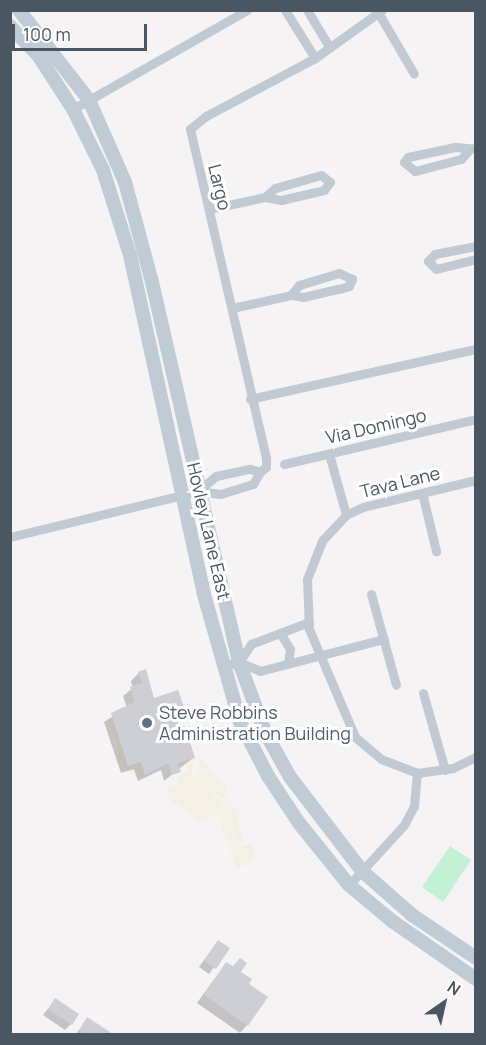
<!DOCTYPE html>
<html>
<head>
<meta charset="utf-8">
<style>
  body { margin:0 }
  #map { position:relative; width:486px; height:1045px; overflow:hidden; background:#f5f3f3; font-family:Manrope,sans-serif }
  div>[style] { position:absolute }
  .green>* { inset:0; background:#c3f1d5 }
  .sand>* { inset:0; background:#f5f0e5 }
  .shadow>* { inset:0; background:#0003 }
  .building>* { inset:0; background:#cdcfd5 }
  .minor>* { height:9px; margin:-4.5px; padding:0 4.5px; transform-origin:4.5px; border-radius:4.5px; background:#c1cad2 }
  .secondary>* { height:14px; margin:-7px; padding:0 7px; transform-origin:7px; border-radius:7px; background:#c1cbd6 }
  .dots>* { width:16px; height:16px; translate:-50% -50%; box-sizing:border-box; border:3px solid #fff; border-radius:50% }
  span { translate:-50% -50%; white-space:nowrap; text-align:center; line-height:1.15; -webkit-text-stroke:6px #fff; paint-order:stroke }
  .street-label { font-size:18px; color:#4a5661 }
  .service-label { font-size:18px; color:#4e5e75 }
  .left { translate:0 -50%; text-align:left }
  .frame { position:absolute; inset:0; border:12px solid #4a5661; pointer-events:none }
  .north { position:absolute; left:414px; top:973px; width:60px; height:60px; -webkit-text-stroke:4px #fff; paint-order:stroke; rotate:34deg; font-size:16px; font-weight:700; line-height:24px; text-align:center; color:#4a5661 }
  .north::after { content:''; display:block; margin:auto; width:21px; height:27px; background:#4a5661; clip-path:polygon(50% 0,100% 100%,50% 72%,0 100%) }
  .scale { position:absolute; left:12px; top:24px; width:135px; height:27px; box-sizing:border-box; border:3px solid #4a5661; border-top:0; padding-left:8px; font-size:18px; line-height:21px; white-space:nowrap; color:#4a5661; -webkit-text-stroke:4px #fff; paint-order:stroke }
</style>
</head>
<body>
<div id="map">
  <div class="green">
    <i style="clip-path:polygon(450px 846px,471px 860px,443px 902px,422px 887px)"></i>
  </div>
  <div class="sand">
    <i style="clip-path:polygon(112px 717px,128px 766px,141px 762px,145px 775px,151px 774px,137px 778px,118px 763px,118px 744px,107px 718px)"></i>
    <i style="clip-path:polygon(199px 756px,224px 785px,235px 810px,242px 810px,236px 814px,244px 843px,237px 841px,226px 802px,195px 776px)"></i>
    <i style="clip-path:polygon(195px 758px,192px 775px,227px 807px,235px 842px,242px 846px,252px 843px,255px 857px,249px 863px,237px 868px,217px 814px,201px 821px,170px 800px,166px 788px,179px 783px,176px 775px,188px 771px,185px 761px)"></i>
  </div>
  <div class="shadow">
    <i style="clip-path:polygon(139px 673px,153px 700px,183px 710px,175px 717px,194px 757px,164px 781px,161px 770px,138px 781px,134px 769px,121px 773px,104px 722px,127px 708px,123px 696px,133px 688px,131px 681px)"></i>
    <i style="clip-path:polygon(218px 941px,228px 948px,209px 974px,199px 967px)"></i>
    <i style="clip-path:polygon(226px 963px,247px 985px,247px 1025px,240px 1033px,197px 1003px)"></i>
    <i style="clip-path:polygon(55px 1000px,71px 1024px,65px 1030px,43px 1015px)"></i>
    <i style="clip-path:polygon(87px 1019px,110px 1034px,76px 1034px)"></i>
  </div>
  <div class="building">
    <i style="clip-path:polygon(146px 669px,154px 698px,178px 690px,185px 710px,175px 713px,179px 727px,185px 726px,195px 758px,178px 763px,181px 772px,172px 775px,168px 763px,145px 775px,141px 762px,128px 766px,111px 713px,135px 702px,130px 687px,142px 683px,138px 672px)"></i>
    <i style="clip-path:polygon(218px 940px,230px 948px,216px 969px,204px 961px)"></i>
    <i style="clip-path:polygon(240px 958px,247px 963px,241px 972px,252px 979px,249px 984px,268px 997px,248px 1026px,204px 995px,226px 962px,233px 966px)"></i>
    <i style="clip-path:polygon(55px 998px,79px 1014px,72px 1025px,48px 1009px)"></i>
    <i style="clip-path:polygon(87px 1017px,113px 1034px,84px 1034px,79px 1031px)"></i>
  </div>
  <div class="minor">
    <i style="left:285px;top:10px;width:57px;rotate:58deg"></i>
    <i style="left:307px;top:10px;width:44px;rotate:58.8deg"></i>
    <i style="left:379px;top:14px;width:69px;rotate:59.7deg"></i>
    <i style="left:73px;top:109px;width:200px;rotate:-29.6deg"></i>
    <i style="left:468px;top:151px;width:11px;rotate:131deg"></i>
    <i style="left:461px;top:159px;width:48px;rotate:165.4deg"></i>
    <i style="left:415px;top:171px;width:14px;rotate:-141deg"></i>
    <i style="left:404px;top:162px;width:6px;rotate:-51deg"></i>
    <i style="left:408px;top:157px;width:48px;rotate:-12deg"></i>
    <i style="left:455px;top:147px;width:21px;rotate:5deg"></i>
    <i style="left:209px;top:209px;width:57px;rotate:-12.1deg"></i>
    <i style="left:265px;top:197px;width:16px;rotate:11deg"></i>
    <i style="left:281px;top:200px;width:44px;rotate:-13.1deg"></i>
    <i style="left:324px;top:190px;width:10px;rotate:-53deg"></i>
    <i style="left:330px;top:182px;width:11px;rotate:-142deg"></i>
    <i style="left:321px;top:175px;width:48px;rotate:164.2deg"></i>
    <i style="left:275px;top:188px;width:13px;rotate:138deg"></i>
    <i style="left:476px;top:246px;width:42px;rotate:169deg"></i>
    <i style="left:435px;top:254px;width:10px;rotate:135deg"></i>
    <i style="left:428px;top:261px;width:11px;rotate:45deg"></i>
    <i style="left:436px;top:269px;width:41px;rotate:-14deg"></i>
    <i style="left:232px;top:308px;width:60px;rotate:-12.4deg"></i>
    <i style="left:291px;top:295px;width:12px;rotate:9deg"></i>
    <i style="left:303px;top:297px;width:37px;rotate:-13deg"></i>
    <i style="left:339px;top:289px;width:10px;rotate:-17deg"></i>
    <i style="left:349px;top:286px;width:8px;rotate:-67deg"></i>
    <i style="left:352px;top:279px;width:14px;rotate:-155deg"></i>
    <i style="left:339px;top:273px;width:42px;rotate:163.3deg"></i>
    <i style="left:299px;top:285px;width:13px;rotate:129deg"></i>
    <i style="left:250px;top:399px;width:231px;rotate:-12.5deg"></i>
    <i style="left:329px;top:454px;width:63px;rotate:74.4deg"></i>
    <i style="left:284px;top:464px;width:197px;rotate:-13.2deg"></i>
    <i style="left:250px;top:469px;width:10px;rotate:17deg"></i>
    <i style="left:260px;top:472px;width:14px;rotate:120deg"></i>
    <i style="left:253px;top:484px;width:34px;rotate:163deg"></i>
    <i style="left:221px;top:494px;width:23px;rotate:-173deg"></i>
    <i style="left:198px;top:491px;width:23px;rotate:-40deg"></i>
    <i style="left:216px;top:476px;width:35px;rotate:-12deg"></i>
    <i style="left:260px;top:472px;width:8px;rotate:-40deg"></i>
    <i style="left:266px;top:467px;width:9px;rotate:-90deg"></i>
    <i style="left:266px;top:458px;width:338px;rotate:-103deg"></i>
    <i style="left:190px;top:129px;width:21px;rotate:-39deg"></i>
    <i style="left:206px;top:116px;width:123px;rotate:-28deg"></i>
    <i style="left:315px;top:58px;width:82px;rotate:-35.6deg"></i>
    <i style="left:476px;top:480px;width:116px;rotate:166.6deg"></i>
    <i style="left:363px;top:507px;width:19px;rotate:155deg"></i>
    <i style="left:346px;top:515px;width:35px;rotate:133deg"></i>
    <i style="left:322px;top:541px;width:41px;rotate:111.5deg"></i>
    <i style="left:307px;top:579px;width:50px;rotate:87.7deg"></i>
    <i style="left:309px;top:629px;width:117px;rotate:66.9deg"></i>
    <i style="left:355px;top:737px;width:34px;rotate:40deg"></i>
    <i style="left:381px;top:759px;width:39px;rotate:21deg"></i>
    <i style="left:417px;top:773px;width:36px;rotate:-8deg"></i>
    <i style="left:453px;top:768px;width:25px;rotate:-26deg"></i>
    <i style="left:422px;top:493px;width:60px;rotate:76.4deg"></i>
    <i style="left:10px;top:537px;width:194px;rotate:-13.7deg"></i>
    <i style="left:371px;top:594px;width:94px;rotate:74.6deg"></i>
    <i style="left:280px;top:633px;width:19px;rotate:58deg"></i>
    <i style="left:290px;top:649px;width:15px;rotate:98deg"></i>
    <i style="left:239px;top:662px;width:22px;rotate:-56deg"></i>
    <i style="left:251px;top:644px;width:62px;rotate:-20.8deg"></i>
    <i style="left:223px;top:666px;width:16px;rotate:-14deg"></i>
    <i style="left:239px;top:662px;width:23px;rotate:23deg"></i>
    <i style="left:260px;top:671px;width:128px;rotate:-14.5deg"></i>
    <i style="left:423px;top:693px;width:80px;rotate:74.1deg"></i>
    <i style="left:349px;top:885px;width:81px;rotate:-47.5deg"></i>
    <i style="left:404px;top:825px;width:21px;rotate:-62deg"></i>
    <i style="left:414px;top:806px;width:33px;rotate:-85deg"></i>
  </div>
  <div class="secondary">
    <i style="left:19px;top:10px;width:114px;rotate:52.1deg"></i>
    <i style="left:89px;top:100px;width:90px;rotate:66.3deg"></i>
    <i style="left:125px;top:182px;width:104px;rotate:74.9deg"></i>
    <i style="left:152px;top:282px;width:390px;rotate:77.1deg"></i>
    <i style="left:239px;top:662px;width:75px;rotate:69.6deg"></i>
    <i style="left:265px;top:732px;width:51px;rotate:60.9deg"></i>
    <i style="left:290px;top:777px;width:118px;rotate:52.5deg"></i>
    <i style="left:362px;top:871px;width:67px;rotate:41.3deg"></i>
    <i style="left:412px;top:915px;width:77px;rotate:33.9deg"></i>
    <i style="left:10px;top:26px;width:40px;rotate:46deg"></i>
    <i style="left:38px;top:55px;width:64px;rotate:57.1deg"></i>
    <i style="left:73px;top:109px;width:68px;rotate:63.8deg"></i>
    <i style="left:103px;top:170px;width:89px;rotate:72.4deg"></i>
    <i style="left:130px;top:255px;width:344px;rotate:77.7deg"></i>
    <i style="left:203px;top:591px;width:136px;rotate:74.2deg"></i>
    <i style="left:240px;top:722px;width:61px;rotate:62.6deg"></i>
    <i style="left:268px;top:776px;width:56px;rotate:56.6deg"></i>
    <i style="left:299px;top:823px;width:80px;rotate:51.1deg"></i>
    <i style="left:349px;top:885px;width:56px;rotate:39.9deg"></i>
    <i style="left:392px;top:921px;width:102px;rotate:34.6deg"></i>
  </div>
  <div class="dots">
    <i style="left:147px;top:723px;background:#5c6f8a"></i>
  </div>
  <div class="street-label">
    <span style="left:220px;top:187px;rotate:76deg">Largo</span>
    <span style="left:376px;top:426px;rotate:-13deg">Via Domingo</span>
    <span style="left:400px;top:482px;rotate:-14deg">Tava Lane</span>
    <span style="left:209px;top:531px;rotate:77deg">Hovley Lane East</span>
  </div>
  <div class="service-label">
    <span class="left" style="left:159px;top:723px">Steve Robbins<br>Administration Building</span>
  </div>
  <div class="frame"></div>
  <div class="north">N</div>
  <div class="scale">100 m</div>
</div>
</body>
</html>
